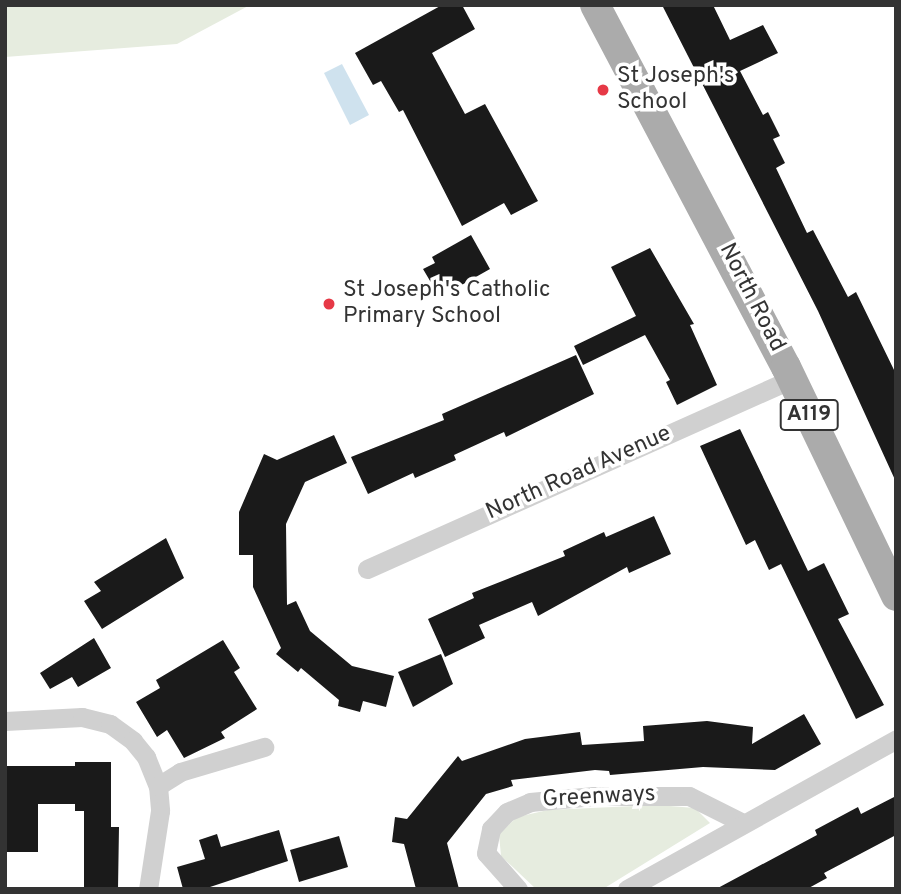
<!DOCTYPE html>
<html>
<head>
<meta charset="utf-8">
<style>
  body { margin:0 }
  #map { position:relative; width:901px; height:894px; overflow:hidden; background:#fff; font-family:Overpass,sans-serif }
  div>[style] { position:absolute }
  .green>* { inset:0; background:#e6ecdf }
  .water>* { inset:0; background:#cfe2ee }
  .building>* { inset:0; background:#1a1a1a }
  .minor>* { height:19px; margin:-9.5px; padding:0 9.5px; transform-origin:9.5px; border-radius:9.5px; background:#d0d0d0 }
  .primary>* { height:30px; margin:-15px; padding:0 15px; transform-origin:15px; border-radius:15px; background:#ababab }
  .dots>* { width:19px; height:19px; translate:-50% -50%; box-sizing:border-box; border:4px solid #fff; border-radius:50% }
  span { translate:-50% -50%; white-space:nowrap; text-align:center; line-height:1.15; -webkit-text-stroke:7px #fff; paint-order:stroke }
  .shield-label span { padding:2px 5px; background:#fff; border:2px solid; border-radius:5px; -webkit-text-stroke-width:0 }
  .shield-label { font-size:21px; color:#333; font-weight:700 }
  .poi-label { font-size:23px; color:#333 }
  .left { translate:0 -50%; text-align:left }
  .street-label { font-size:23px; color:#333 }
  .frame { position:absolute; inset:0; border:7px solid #333; pointer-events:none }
</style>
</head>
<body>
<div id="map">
  <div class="green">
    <i style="clip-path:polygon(5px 5px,250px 5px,177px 44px,5px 57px)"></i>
    <i style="clip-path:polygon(657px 805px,695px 808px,710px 823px,603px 889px,536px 889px,501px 856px,499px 834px,517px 817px,548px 810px)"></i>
  </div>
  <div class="water">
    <i style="clip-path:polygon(342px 64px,369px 115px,350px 125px,324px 73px)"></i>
  </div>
  <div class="building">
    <i style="clip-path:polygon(442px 5px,462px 5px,475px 29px,432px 53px,465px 114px,485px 104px,538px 201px,511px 215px,504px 203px,462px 226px,403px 110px,399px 112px,381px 81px,373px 85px,355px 53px)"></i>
    <i style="clip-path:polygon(662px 5px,713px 5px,730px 40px,763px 25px,778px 53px,740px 71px,763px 115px,768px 112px,780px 136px,773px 139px,785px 163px,776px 168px,807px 233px,813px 230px,848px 297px,856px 292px,896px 374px,896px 482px,818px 311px)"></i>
    <i style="clip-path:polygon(471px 235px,490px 269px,451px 291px,447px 285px,436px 291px,423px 269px,435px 263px,432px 257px)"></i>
    <i style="clip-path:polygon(650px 248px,694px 324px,690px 325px,717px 385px,677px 405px,666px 382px,670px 380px,645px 335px,583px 365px,574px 346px,636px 316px,611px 267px)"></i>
    <i style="clip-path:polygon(576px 355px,594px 394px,506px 437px,504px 432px,454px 455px,456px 460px,415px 478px,413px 473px,368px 494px,351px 457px,444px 420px,442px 414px)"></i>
    <i style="clip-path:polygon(740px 429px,808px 571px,824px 563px,849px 614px,838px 619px,884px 705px,856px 719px,781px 564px,769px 570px,755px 540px,746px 545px,700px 446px)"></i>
    <i style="clip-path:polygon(334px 435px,347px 463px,305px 482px,286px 524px,287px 605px,296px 601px,310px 631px,352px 666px,394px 676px,386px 707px,363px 701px,360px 712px,338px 706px,339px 700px,301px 668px,298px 672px,276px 654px,281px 648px,253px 587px,253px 555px,239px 555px,239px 512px,264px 454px,277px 460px)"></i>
    <i style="clip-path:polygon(654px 516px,671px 554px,629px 573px,627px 567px,538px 616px,532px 602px,479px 625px,485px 638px,445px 657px,428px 619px,474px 598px,472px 593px,565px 556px,563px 551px,604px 532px,606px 537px)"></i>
    <i style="clip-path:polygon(166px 538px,184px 578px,102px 629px,84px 601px,101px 591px,94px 582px)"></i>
    <i style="clip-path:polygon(94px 638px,111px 668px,78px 687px,72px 677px,50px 689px,40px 673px)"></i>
    <i style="clip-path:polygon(223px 640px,240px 668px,234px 672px,257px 709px,221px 732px,225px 738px,184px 758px,167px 730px,157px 737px,136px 702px,160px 688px,156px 680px)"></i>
    <i style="clip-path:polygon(441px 654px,453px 684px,413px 707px,398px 672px)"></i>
    <i style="clip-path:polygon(804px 714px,821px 744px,775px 770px,703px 767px,610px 775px,609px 771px,595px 770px,511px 780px,513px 786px,486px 794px,447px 843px,459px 889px,416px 889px,404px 844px,392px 842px,395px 817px,407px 819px,458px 756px,462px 761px,525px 739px,580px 732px,582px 745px,644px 741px,643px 726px,707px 721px,753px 727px,752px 744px)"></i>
    <i style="clip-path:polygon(75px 762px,111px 762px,111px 827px,119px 827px,118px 889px,84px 889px,84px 811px,75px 811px,75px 804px,38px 804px,38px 852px,5px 852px,5px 766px,75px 766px)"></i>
    <i style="clip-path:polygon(896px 796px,896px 835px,824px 873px,827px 878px,807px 889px,716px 889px,817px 835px,815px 830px,858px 807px,861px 814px)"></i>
    <i style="clip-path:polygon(279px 830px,288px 861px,204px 889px,183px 889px,177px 867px,205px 859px,199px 840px,217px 834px,221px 847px)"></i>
    <i style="clip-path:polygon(339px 836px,348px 867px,299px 882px,290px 850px)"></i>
  </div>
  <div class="minor">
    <i style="left:367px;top:569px;width:466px;rotate:-24.1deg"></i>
    <i style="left:5px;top:721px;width:77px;rotate:-3deg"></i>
    <i style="left:82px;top:717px;width:29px;rotate:14deg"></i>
    <i style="left:110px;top:724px;width:29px;rotate:36deg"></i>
    <i style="left:133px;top:741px;width:21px;rotate:51deg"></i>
    <i style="left:146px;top:757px;width:31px;rotate:68deg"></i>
    <i style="left:158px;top:786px;width:25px;rotate:85deg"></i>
    <i style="left:160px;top:811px;width:79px;rotate:98.7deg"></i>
    <i style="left:158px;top:786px;width:26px;rotate:-32deg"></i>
    <i style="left:180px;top:772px;width:88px;rotate:-16.6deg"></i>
    <i style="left:518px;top:889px;width:48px;rotate:-131.6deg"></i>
    <i style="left:486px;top:853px;width:25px;rotate:-78deg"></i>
    <i style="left:491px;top:829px;width:23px;rotate:-47deg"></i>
    <i style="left:507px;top:812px;width:25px;rotate:-23deg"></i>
    <i style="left:530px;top:802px;width:64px;rotate:-5.4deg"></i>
    <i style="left:594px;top:796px;width:95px"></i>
    <i style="left:689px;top:796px;width:58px;rotate:26.6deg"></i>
    <i style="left:627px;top:889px;width:308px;rotate:-29.1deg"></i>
  </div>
  <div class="primary">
    <i style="left:595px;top:5px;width:409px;rotate:62.2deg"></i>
    <i style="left:786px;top:367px;width:254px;rotate:64.3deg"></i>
  </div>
  <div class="dots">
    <i style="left:603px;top:90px;background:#e63946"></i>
    <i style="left:329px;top:304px;background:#e63946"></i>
  </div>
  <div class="shield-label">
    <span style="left:809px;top:415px">A119</span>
  </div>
  <div class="poi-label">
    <span class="left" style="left:617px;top:90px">St Joseph's<br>School</span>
    <span class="left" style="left:343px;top:304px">St Joseph's Catholic<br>Primary School</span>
  </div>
  <div class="street-label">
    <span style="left:751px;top:298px;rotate:63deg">North Road</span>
    <span style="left:579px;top:474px;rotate:-24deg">North Road Avenue</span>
    <span style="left:599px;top:798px;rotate:-3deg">Greenways</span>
  </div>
  <div class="frame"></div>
</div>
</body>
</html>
